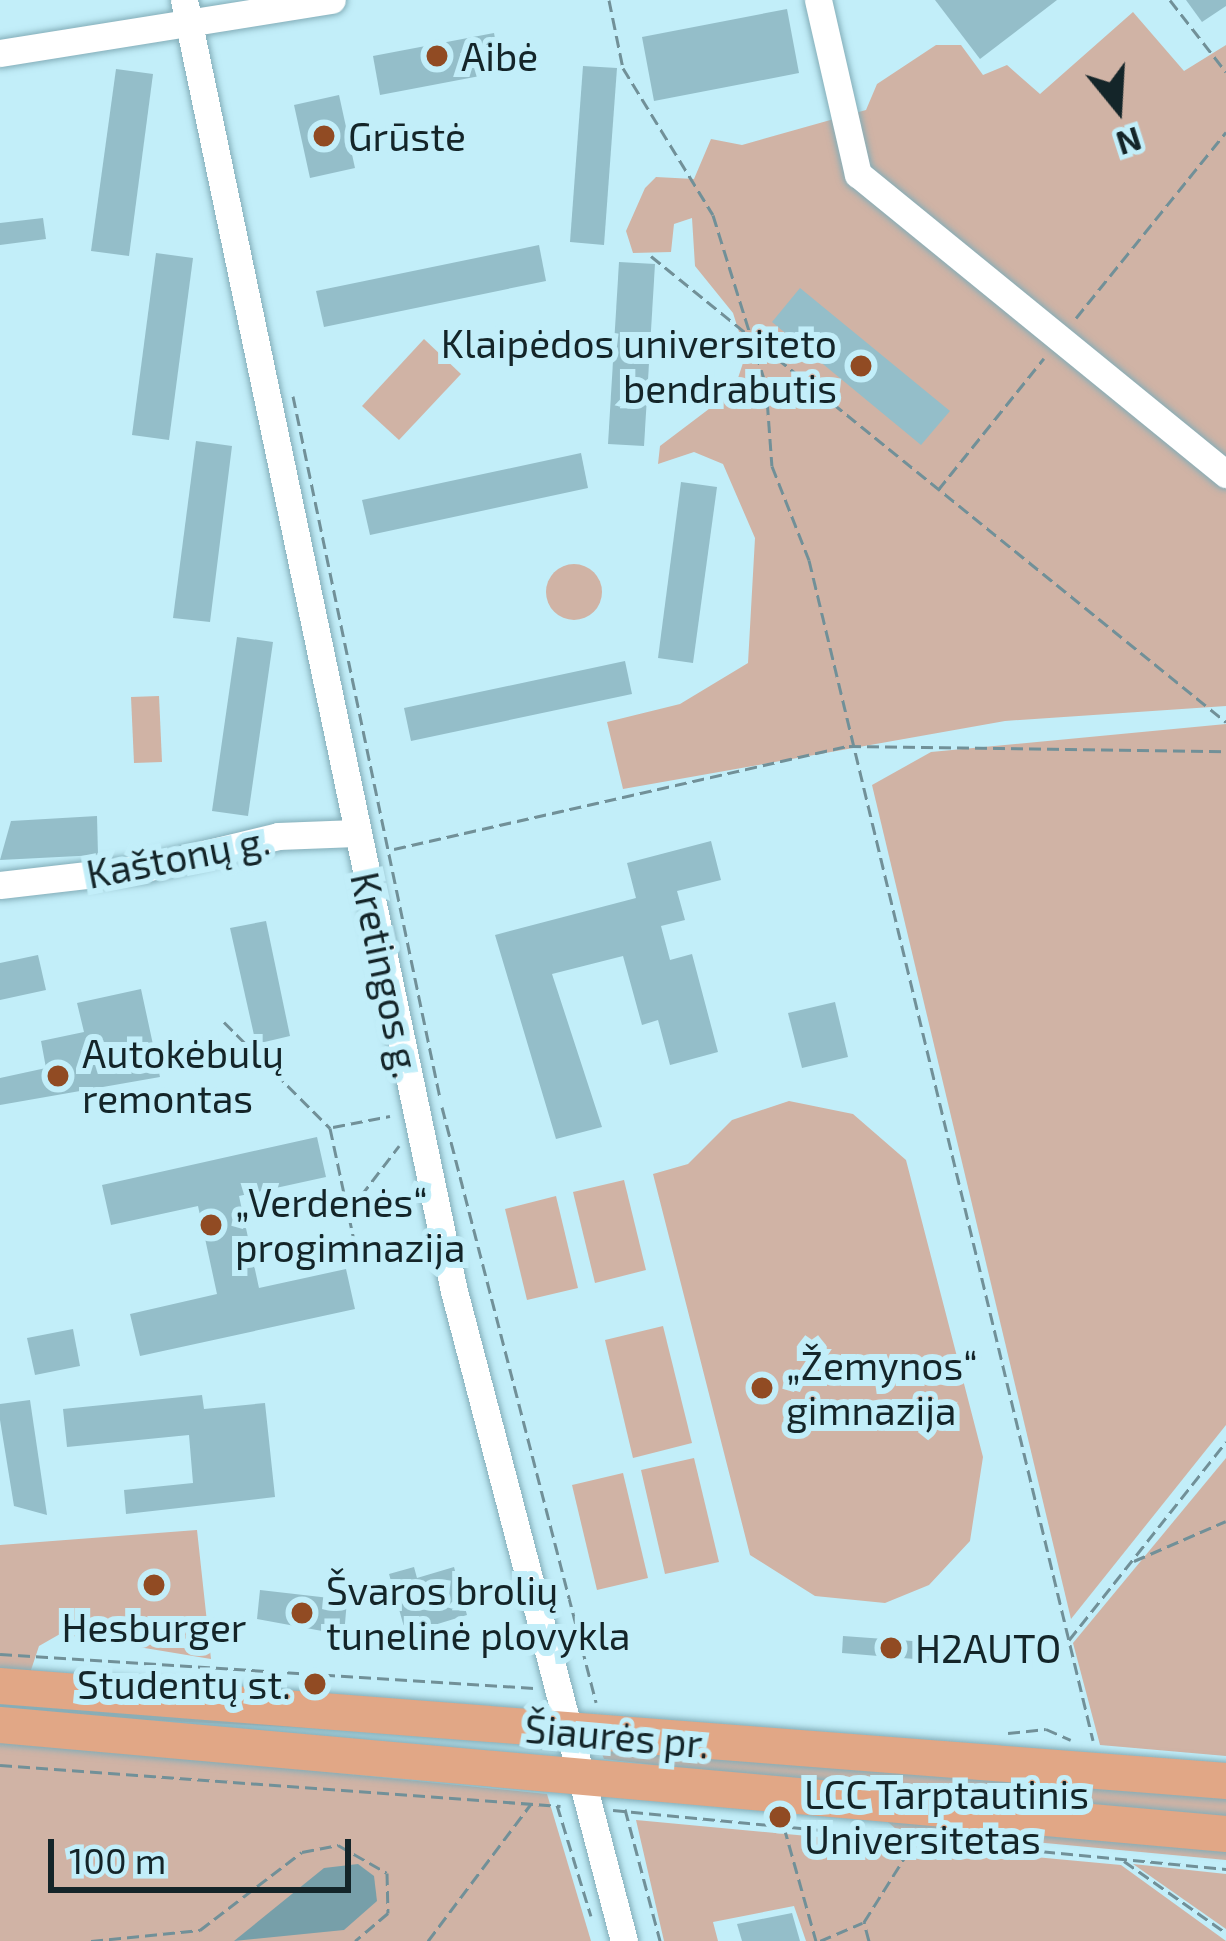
<!DOCTYPE html>
<html>
<head>
<meta charset="utf-8">
<style>
  body { margin:0 }
  #map { position:relative; width:1226px; height:1941px; overflow:hidden; background:#c2eef9; font-family:"Exo 2",sans-serif }
  div>[style] { position:absolute }
  .green>* { inset:0; background:#d0b3a5 }
  .round { border-radius:50% }
  .water>* { inset:0; background:#779fa9 }
  .building>* { inset:0; background:#94bec9 }
  .path>* { height:3px; margin-top:-1.5px; transform-origin:0; background:repeating-linear-gradient(90deg,#719098 0 12px,transparent 0 18px) }
  .roads { filter:drop-shadow(0 0 3px #83adb8) drop-shadow(0 0 3px #83adb8) }
  .minor>* { height:27px; margin:-13.5px; padding:0 13.5px; transform-origin:13.5px; border-radius:13.5px; background:#fff }
  .major>* { height:36px; margin:-18px; padding:0 18px; transform-origin:18px; border-radius:18px; background:#e1a786 }
  .dots>* { width:33px; height:33px; translate:-50% -50%; box-sizing:border-box; border:6px solid #c2eef9; border-radius:50% }
  span { translate:-50% -50%; white-space:nowrap; text-align:center; line-height:1.15; -webkit-text-stroke:12px #c2eef9; paint-order:stroke }
  .poi-label { font-size:39px; color:#142529 }
  .left { translate:0 -50%; text-align:left }
  .right { translate:-100% -50%; text-align:right }
  .street-label { font-size:39px; color:#142529 }
  .north { position:absolute; left:1058px; top:48px; width:120px; height:120px; -webkit-text-stroke:9px #c2eef9; paint-order:stroke; rotate:162deg; font-size:33px; font-weight:700; line-height:48px; text-align:center; color:#142529 }
  .north::after { content:''; display:block; margin:auto; width:42px; height:54px; background:#142529; clip-path:polygon(50% 0,100% 100%,50% 72%,0 100%) }
  .scale { position:absolute; left:48px; top:1839px; width:303px; height:54px; box-sizing:border-box; border:6px solid #142529; border-top:0; padding-left:15px; font-size:36px; line-height:42px; white-space:nowrap; color:#142529; -webkit-text-stroke:9px #c2eef9; paint-order:stroke }
</style>
</head>
<body>
<div id="map">
  <div class="green">
    <i style="clip-path:polygon(1133px 12px,1184px 71px,1226px 45px,1226px 706px,1005px 721px,623px 789px,607px 722px,680px 704px,748px 663px,755px 538px,723px 464px,694px 452px,658px 464px,660px 446px,734px 390px,746px 354px,733px 313px,695px 266px,692px 218px,674px 224px,671px 252px,633px 253px,626px 231px,645px 188px,656px 177px,694px 179px,711px 139px,742px 145px,866px 110px,877px 84px,936px 45px,961px 45px,983px 75px,1007px 65px,1040px 94px)"></i>
    <i style="clip-path:polygon(424px 339px,461px 374px,399px 440px,362px 406px)"></i>
    <i class="round" style="left:546px;top:564px;width:56px;height:56px"></i>
    <i style="clip-path:polygon(159px 696px,162px 762px,134px 763px,131px 697px)"></i>
    <i style="clip-path:polygon(1226px 724px,1226px 1425px,1071px 1619px,872px 785px,931px 752px)"></i>
    <i style="clip-path:polygon(789px 1101px,853px 1114px,906px 1160px,983px 1457px,970px 1541px,929px 1585px,885px 1603px,815px 1596px,750px 1555px,653px 1174px,688px 1164px,732px 1120px)"></i>
    <i style="clip-path:polygon(624px 1180px,646px 1270px,595px 1283px,573px 1192px)"></i>
    <i style="clip-path:polygon(556px 1196px,578px 1288px,527px 1300px,505px 1209px)"></i>
    <i style="clip-path:polygon(663px 1326px,692px 1443px,633px 1458px,605px 1340px)"></i>
    <i style="clip-path:polygon(694px 1458px,719px 1562px,665px 1574px,641px 1470px)"></i>
    <i style="clip-path:polygon(1226px 1458px,1226px 1756px,1100px 1745px,1073px 1643px)"></i>
    <i style="clip-path:polygon(623px 1473px,648px 1578px,597px 1590px,572px 1485px)"></i>
    <i style="clip-path:polygon(197px 1530px,211px 1659px,60px 1634px,39px 1646px,29px 1676px,0 1672px,0 1545px)"></i>
    <i style="clip-path:polygon(0 1699px,373px 1731px,0 1713px)"></i>
    <i style="clip-path:polygon(0 1739px,547px 1794px,591px 1941px,0 1941px)"></i>
    <i style="clip-path:polygon(600px 1749px,1226px 1793px,1226px 1821px,696px 1770px,604px 1759px)"></i>
    <i style="clip-path:polygon(881px 1816px,1226px 1848px,1226px 1860px,896px 1829px)"></i>
    <i style="clip-path:polygon(636px 1820px,1121px 1865px,1226px 1941px,806px 1941px,794px 1906px,713px 1922px,718px 1941px,664px 1941px)"></i>
    <i style="clip-path:polygon(1133px 1864px,1226px 1874px,1226px 1929px)"></i>
  </div>
  <div class="water">
    <i style="clip-path:polygon(358px 1864px,374px 1876px,377px 1901px,344px 1930px,234px 1941px,324px 1868px)"></i>
  </div>
  <div class="building">
    <i style="clip-path:polygon(935px 0,1057px 0,980px 59px)"></i>
    <i style="clip-path:polygon(1186px 0,1226px 0,1226px 6px,1202px 22px)"></i>
    <i style="clip-path:polygon(787px 9px,799px 73px,654px 101px,642px 37px)"></i>
    <i style="clip-path:polygon(494px 33px,501px 72px,380px 95px,373px 56px)"></i>
    <i style="clip-path:polygon(583px 66px,617px 68px,604px 245px,570px 242px)"></i>
    <i style="clip-path:polygon(116px 69px,153px 74px,129px 256px,91px 251px)"></i>
    <i style="clip-path:polygon(339px 95px,355px 168px,310px 178px,294px 105px)"></i>
    <i style="clip-path:polygon(43px 218px,46px 239px,0 245px,0 223px)"></i>
    <i style="clip-path:polygon(539px 245px,546px 281px,324px 327px,316px 291px)"></i>
    <i style="clip-path:polygon(156px 253px,193px 258px,169px 440px,132px 435px)"></i>
    <i style="clip-path:polygon(619px 262px,655px 264px,644px 446px,608px 444px)"></i>
    <i style="clip-path:polygon(800px 288px,950px 411px,921px 445px,772px 322px)"></i>
    <i style="clip-path:polygon(196px 441px,232px 446px,210px 622px,173px 618px)"></i>
    <i style="clip-path:polygon(581px 453px,588px 488px,370px 535px,362px 500px)"></i>
    <i style="clip-path:polygon(681px 482px,717px 487px,693px 663px,658px 658px)"></i>
    <i style="clip-path:polygon(237px 637px,273px 642px,248px 816px,212px 811px)"></i>
    <i style="clip-path:polygon(625px 661px,632px 694px,411px 741px,404px 708px)"></i>
    <i style="clip-path:polygon(97px 816px,98px 855px,0 860px,11px 821px)"></i>
    <i style="clip-path:polygon(711px 841px,721px 880px,677px 891px,685px 920px,661px 926px,670px 960px,692px 954px,718px 1052px,670px 1065px,658px 1020px,642px 1025px,623px 956px,552px 974px,602px 1127px,556px 1139px,495px 935px,636px 898px,627px 863px)"></i>
    <i style="clip-path:polygon(266px 921px,290px 1036px,256px 1044px,230px 928px)"></i>
    <i style="clip-path:polygon(38px 955px,46px 990px,0 1000px,0 963px)"></i>
    <i style="clip-path:polygon(141px 989px,160px 1077px,0 1105px,0 1078px,46px 1068px,41px 1041px,84px 1032px,77px 1003px)"></i>
    <i style="clip-path:polygon(835px 1002px,848px 1057px,802px 1068px,788px 1013px)"></i>
    <i style="clip-path:polygon(317px 1137px,326px 1177px,239px 1196px,259px 1288px,346px 1269px,355px 1309px,140px 1356px,130px 1314px,217px 1294px,198px 1206px,111px 1225px,102px 1185px)"></i>
    <i style="clip-path:polygon(73px 1329px,80px 1366px,35px 1375px,27px 1338px)"></i>
    <i style="clip-path:polygon(202px 1395px,204px 1409px,265px 1403px,275px 1497px,126px 1514px,124px 1490px,193px 1483px,189px 1435px,67px 1447px,63px 1409px)"></i>
    <i style="clip-path:polygon(30px 1400px,47px 1515px,14px 1506px,0 1420px,0 1404px)"></i>
    <i style="clip-path:polygon(414px 1567px,417px 1578px,454px 1567px,467px 1615px,431px 1626px,435px 1641px,410px 1648px,389px 1574px)"></i>
    <i style="clip-path:polygon(260px 1590px,347px 1600px,344px 1635px,257px 1619px)"></i>
    <i style="clip-path:polygon(843px 1636px,940px 1643px,939px 1661px,842px 1653px)"></i>
    <i style="clip-path:polygon(792px 1913px,800px 1941px,742px 1941px,737px 1924px)"></i>
  </div>
  <div class="path">
    <i style="left:609px;top:0;width:69px;rotate:78.4deg"></i>
    <i style="left:623px;top:68px;width:172px;rotate:58.5deg"></i>
    <i style="left:713px;top:215px;width:178px;rotate:72.7deg"></i>
    <i style="left:766px;top:385px;width:81px;rotate:85.8deg"></i>
    <i style="left:772px;top:466px;width:101px;rotate:68.5deg"></i>
    <i style="left:809px;top:560px;width:1214px;rotate:76.47deg"></i>
    <i style="left:1170px;top:0;width:91px;rotate:52.1deg"></i>
    <i style="left:651px;top:256px;width:740px;rotate:39.02deg"></i>
    <i style="left:1076px;top:318px;width:239px;rotate:-51.1deg"></i>
    <i style="left:293px;top:396px;width:717px;rotate:78.17deg"></i>
    <i style="left:938px;top:490px;width:169px;rotate:-51.2deg"></i>
    <i style="left:394px;top:849px;width:467px;rotate:-12.8deg"></i>
    <i style="left:849px;top:746px;width:377px;rotate:0.8deg"></i>
    <i style="left:224px;top:1022px;width:150px;rotate:45deg"></i>
    <i style="left:330px;top:1128px;width:115px;rotate:77.9deg"></i>
    <i style="left:354px;top:1240px;width:71px;rotate:12.3deg"></i>
    <i style="left:442px;top:1107px;width:615px;rotate:75.49deg"></i>
    <i style="left:333px;top:1127px;width:58px;rotate:-10.9deg"></i>
    <i style="left:350px;top:1210px;width:81px;rotate:-52.6deg"></i>
    <i style="left:1134px;top:1561px;width:100px;rotate:-23.5deg"></i>
    <i style="left:1069px;top:1640px;width:253px;rotate:-51.6deg"></i>
    <i style="left:0;top:1654px;width:535px;rotate:3.64deg"></i>
    <i style="left:1008px;top:1733px;width:38px;rotate:-6deg"></i>
    <i style="left:1046px;top:1729px;width:27px;rotate:24deg"></i>
    <i style="left:0;top:1765px;width:562px;rotate:4.18deg"></i>
    <i style="left:557px;top:1805px;width:116px;rotate:73deg"></i>
    <i style="left:625px;top:1809px;width:137px;rotate:75.1deg"></i>
    <i style="left:613px;top:1810px;width:616px;rotate:5.5deg"></i>
    <i style="left:784px;top:1827px;width:118px;rotate:74.3deg"></i>
    <i style="left:1124px;top:1861px;width:125px;rotate:35.2deg"></i>
    <i style="left:91px;top:1941px;width:110px;rotate:-5.8deg"></i>
    <i style="left:200px;top:1930px;width:128px;rotate:-37.4deg"></i>
    <i style="left:302px;top:1852px;width:37px;rotate:-11deg"></i>
    <i style="left:338px;top:1845px;width:56px;rotate:29.7deg"></i>
    <i style="left:387px;top:1873px;width:40px;rotate:88.6deg"></i>
    <i style="left:388px;top:1913px;width:43px;rotate:139.7deg"></i>
    <i style="left:428px;top:1941px;width:171px;rotate:-53.1deg"></i>
    <i style="left:820px;top:1941px;width:46px;rotate:-23.2deg"></i>
    <i style="left:869px;top:1941px;width:20px;rotate:-105deg"></i>
    <i style="left:864px;top:1922px;width:96px;rotate:-57.8deg"></i>
  </div>
  <div class="roads">
    <div class="minor">
      <i style="left:184px;top:0;width:1319px;rotate:78.19deg"></i>
      <i style="left:454px;top:1291px;width:672px;rotate:75.34deg"></i>
      <i style="left:818px;top:0;width:179px;rotate:77.1deg"></i>
      <i style="left:858px;top:174px;width:475px;rotate:39.2deg"></i>
      <i style="left:0;top:53px;width:336px;rotate:-9.1deg"></i>
      <i style="left:0;top:885px;width:147px;rotate:-6.6deg"></i>
      <i style="left:146px;top:868px;width:136px;rotate:-13.6deg"></i>
      <i style="left:278px;top:836px;width:78px;rotate:-2.2deg"></i>
    </div>
    <div class="major">
      <i style="left:0;top:1686px;width:1230px;rotate:4.43deg"></i>
      <i style="left:0;top:1725px;width:1231px;rotate:5.08deg"></i>
    </div>
  </div>
  <div class="dots">
    <i style="left:437px;top:56px;background:#914b23"></i>
    <i style="left:324px;top:136px;background:#914b23"></i>
    <i style="left:861px;top:366px;background:#914b23"></i>
    <i style="left:58px;top:1076px;background:#914b23"></i>
    <i style="left:211px;top:1225px;background:#914b23"></i>
    <i style="left:762px;top:1388px;background:#914b23"></i>
    <i style="left:154px;top:1585px;background:#914b23"></i>
    <i style="left:302px;top:1613px;background:#914b23"></i>
    <i style="left:891px;top:1648px;background:#914b23"></i>
    <i style="left:315px;top:1684px;background:#914b23"></i>
    <i style="left:780px;top:1817px;background:#914b23"></i>
  </div>
  <div class="poi-label">
    <span class="left" style="left:461px;top:56px">Aibė</span>
    <span class="left" style="left:348px;top:136px">Grūstė</span>
    <span class="right" style="left:837px;top:366px">Klaipėdos universiteto<br>bendrabutis</span>
    <span class="left" style="left:82px;top:1076px">Autokėbulų<br>remontas</span>
    <span class="left" style="left:235px;top:1225px">„Verdenės“<br>progimnazija</span>
    <span class="left" style="left:786px;top:1388px">„Žemynos“<br>gimnazija</span>
    <span class="left" style="left:326px;top:1613px">Švaros brolių<br>tunelinė plovykla</span>
    <span style="left:154px;top:1627px">Hesburger</span>
    <span class="left" style="left:915px;top:1648px">H2AUTO</span>
    <span class="right" style="left:291px;top:1684px">Studentų st.</span>
    <span class="left" style="left:804px;top:1817px">LCC Tarptautinis<br>Universitetas</span>
  </div>
  <div class="street-label">
    <span style="left:178px;top:857px;rotate:-11deg">Kaštonų g.</span>
    <span style="left:386px;top:975px;rotate:78deg">Kretingos g.</span>
    <span style="left:617px;top:1736px;rotate:5deg">Šiaurės pr.</span>
  </div>
  <div class="north">N</div>
  <div class="scale">100 m</div>
</div>
</body>
</html>
